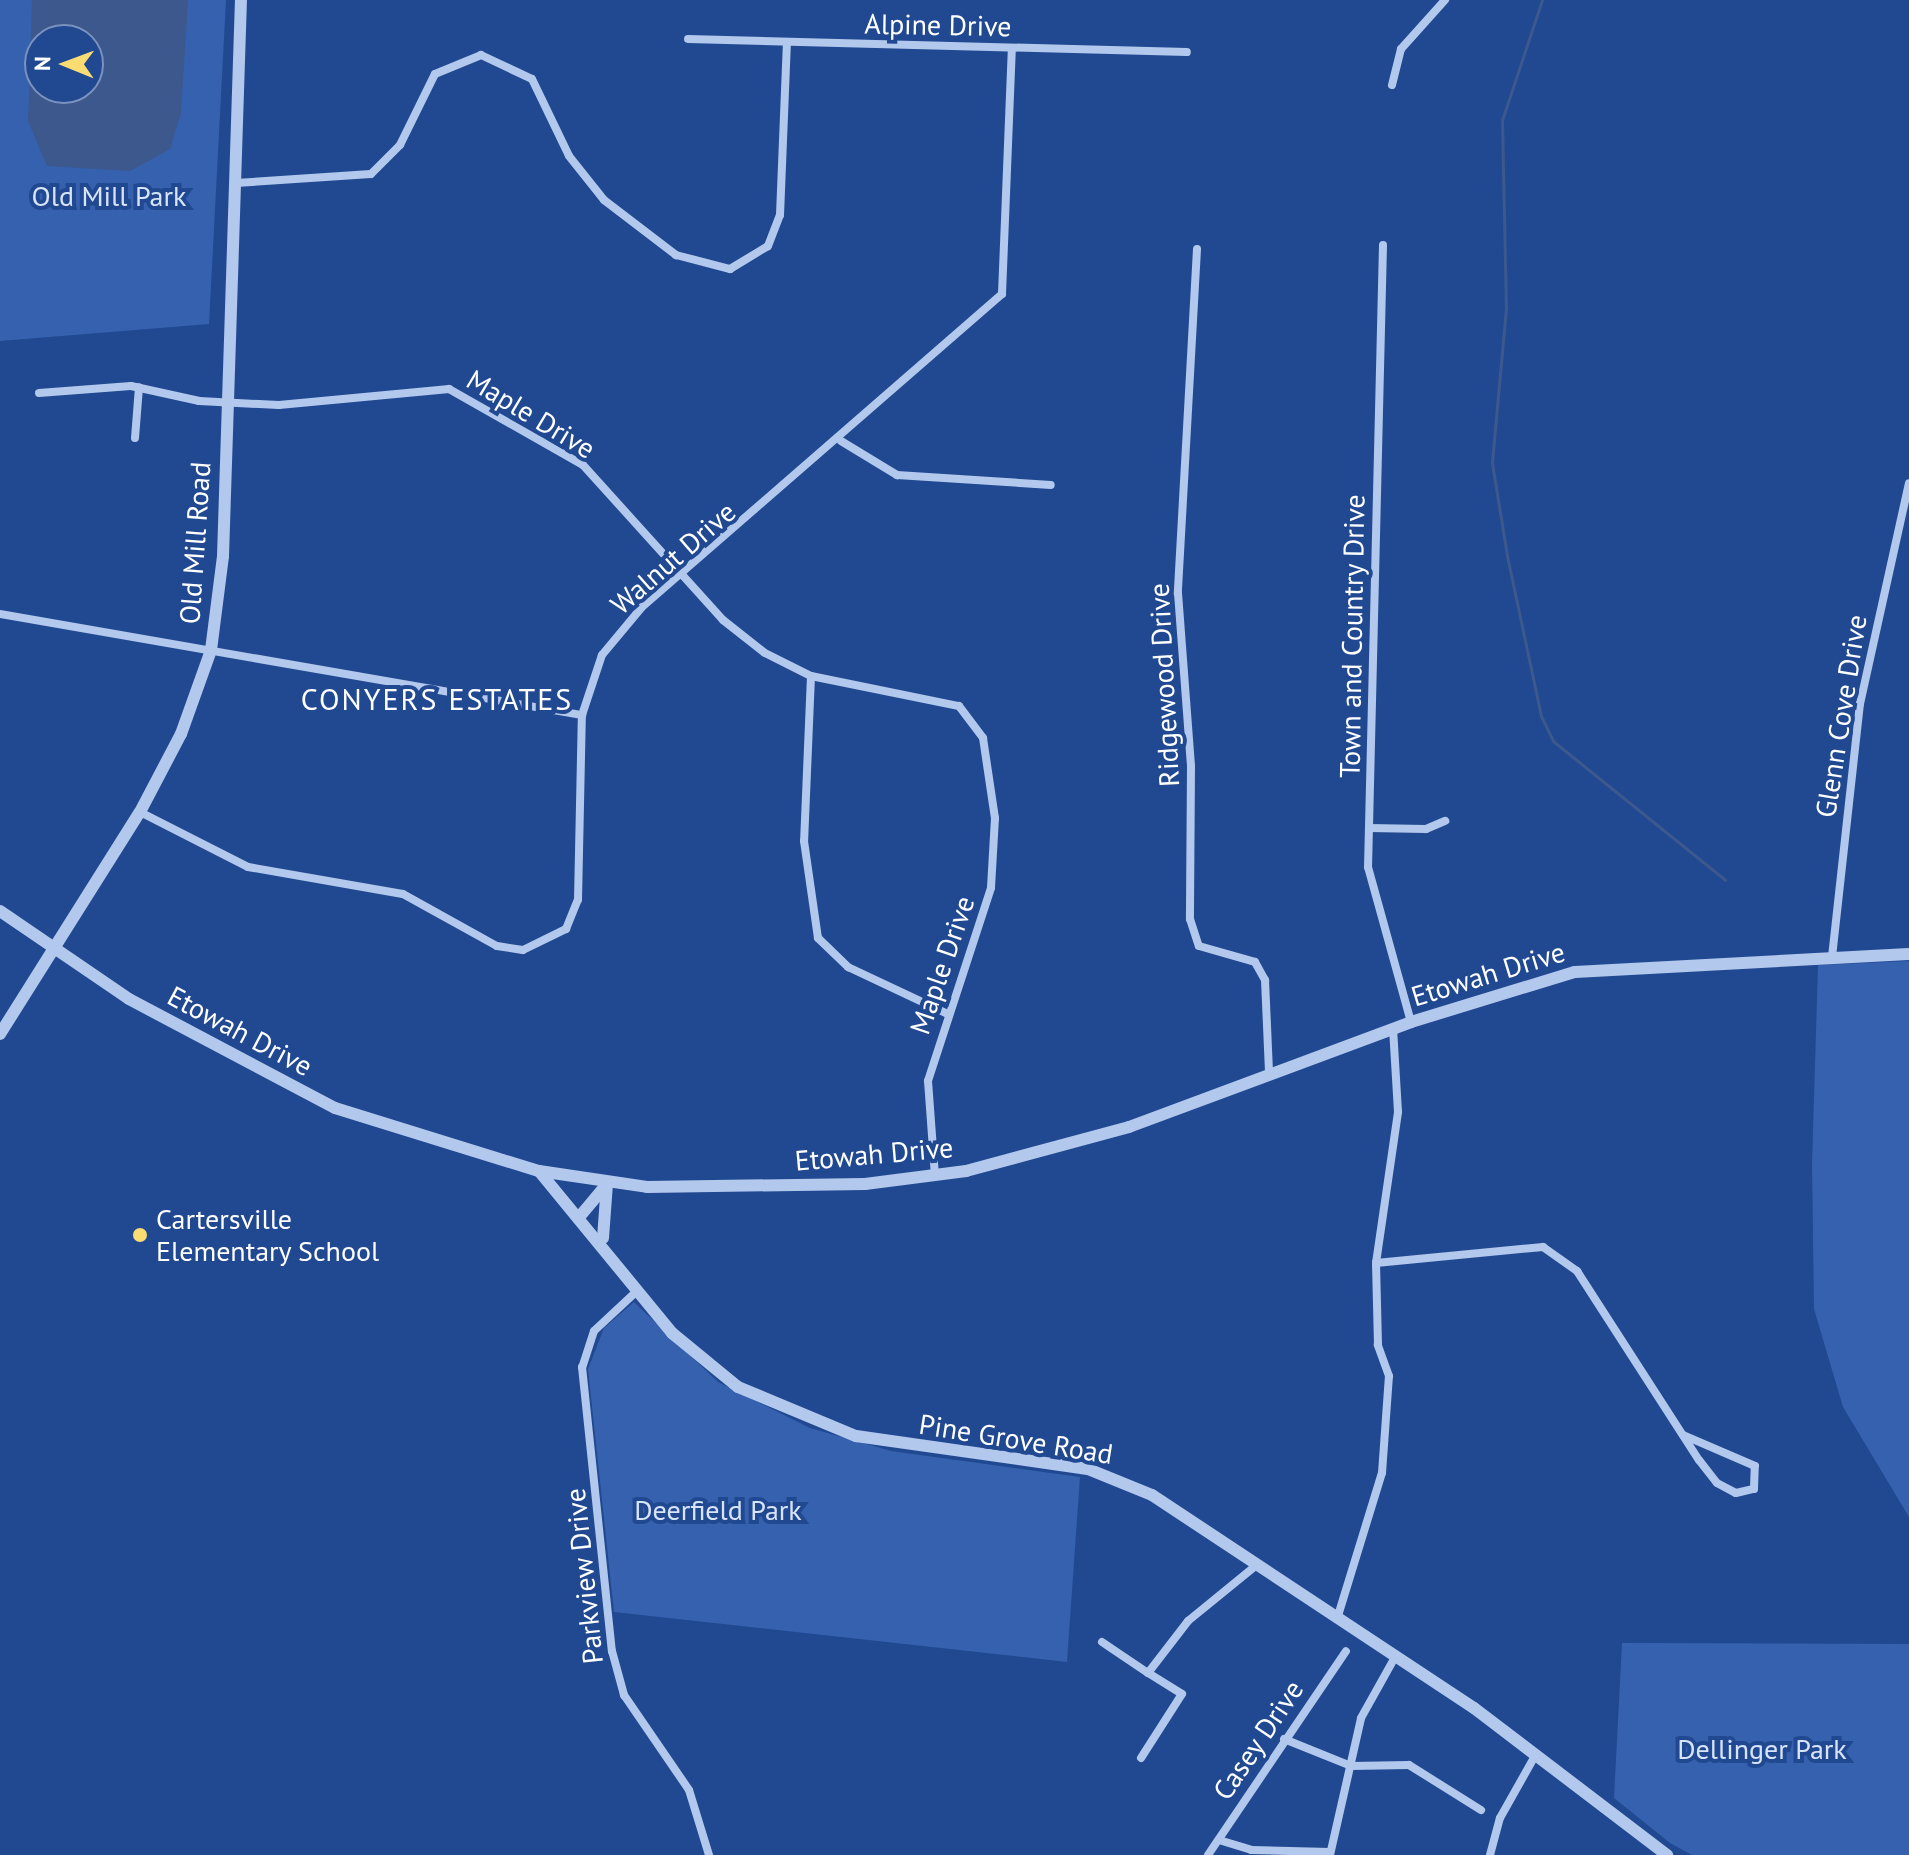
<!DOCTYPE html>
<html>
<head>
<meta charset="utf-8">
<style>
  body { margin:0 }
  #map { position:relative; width:1909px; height:1855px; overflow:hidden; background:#214991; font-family:"PT Sans",sans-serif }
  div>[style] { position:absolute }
  .green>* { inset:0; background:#3561ae }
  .water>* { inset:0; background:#3c588d }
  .stream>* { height:3px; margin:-1.5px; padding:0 1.5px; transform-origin:1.5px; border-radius:1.5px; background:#3c588d }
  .minor>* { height:8px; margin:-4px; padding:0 4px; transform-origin:4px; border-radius:4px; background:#b2c8ed }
  .tertiary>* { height:12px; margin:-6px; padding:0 6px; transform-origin:6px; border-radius:6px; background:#b2c8ed }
  .dots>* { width:22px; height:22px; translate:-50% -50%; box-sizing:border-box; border:4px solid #214991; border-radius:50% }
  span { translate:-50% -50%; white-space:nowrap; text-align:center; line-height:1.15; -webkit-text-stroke:8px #214991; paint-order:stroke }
  .street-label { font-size:28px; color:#fff }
  .park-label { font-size:28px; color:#d7e4f9 }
  .poi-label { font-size:28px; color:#fff }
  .left { translate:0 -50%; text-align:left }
  .neighbourhood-label { font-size:30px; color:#fff; letter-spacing:2px }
  .north { position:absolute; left:24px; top:24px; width:80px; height:80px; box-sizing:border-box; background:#214991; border:2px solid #7a92bd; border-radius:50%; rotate:271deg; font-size:22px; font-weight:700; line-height:32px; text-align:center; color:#fff }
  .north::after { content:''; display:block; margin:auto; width:28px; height:36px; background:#f9dd73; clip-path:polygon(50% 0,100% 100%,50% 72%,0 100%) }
</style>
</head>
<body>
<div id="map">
  <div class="green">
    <i style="clip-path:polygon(evenodd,0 0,226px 0,209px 324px,0 341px,0 0,40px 40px,88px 40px,88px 88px,40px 88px,40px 40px)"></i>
    <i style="clip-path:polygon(1909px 961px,1909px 1517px,1843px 1407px,1814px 1309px,1812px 1164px,1818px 965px)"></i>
    <i style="clip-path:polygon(634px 1302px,718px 1382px,810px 1428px,891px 1451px,1080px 1477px,1067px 1662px,614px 1612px,588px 1369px,604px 1328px)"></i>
    <i style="clip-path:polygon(1622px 1643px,1909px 1644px,1909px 1855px,1692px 1855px,1670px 1843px,1614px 1798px)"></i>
  </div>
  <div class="water">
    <i style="clip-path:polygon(evenodd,32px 0,188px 0,181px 113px,170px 149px,130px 171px,47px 166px,28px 121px,32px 0,40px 40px,88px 40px,88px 88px,40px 88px,40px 40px)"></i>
  </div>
  <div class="stream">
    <i style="left:1542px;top:0;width:126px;rotate:108.4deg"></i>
    <i style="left:1502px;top:120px;width:188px;rotate:88.8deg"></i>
    <i style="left:1506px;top:308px;width:156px;rotate:95.2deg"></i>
    <i style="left:1492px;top:463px;width:94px;rotate:80.8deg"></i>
    <i style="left:1507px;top:556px;width:164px;rotate:78deg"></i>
    <i style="left:1541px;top:716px;width:28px;rotate:64deg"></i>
    <i style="left:1553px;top:741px;width:221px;rotate:38.9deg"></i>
  </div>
  <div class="minor">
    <i style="left:688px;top:39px;width:499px;rotate:1.5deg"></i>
    <i style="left:1392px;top:85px;width:37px;rotate:-76deg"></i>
    <i style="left:1401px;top:49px;width:66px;rotate:-48.1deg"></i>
    <i style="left:236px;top:183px;width:135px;rotate:-3.8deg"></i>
    <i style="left:371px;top:174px;width:41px;rotate:-45deg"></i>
    <i style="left:400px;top:145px;width:79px;rotate:-63.8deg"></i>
    <i style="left:435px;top:74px;width:50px;rotate:-22.4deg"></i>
    <i style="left:481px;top:55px;width:56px;rotate:25.2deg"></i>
    <i style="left:532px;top:79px;width:85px;rotate:64.3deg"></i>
    <i style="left:569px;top:156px;width:56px;rotate:51.5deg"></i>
    <i style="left:604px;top:200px;width:91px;rotate:37.4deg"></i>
    <i style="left:676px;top:255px;width:56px;rotate:14.5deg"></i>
    <i style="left:730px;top:269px;width:44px;rotate:-31.2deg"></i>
    <i style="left:768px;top:246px;width:33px;rotate:-69deg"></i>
    <i style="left:780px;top:215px;width:171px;rotate:-87.7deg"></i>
    <i style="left:1383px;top:245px;width:622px;rotate:91.38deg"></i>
    <i style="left:1368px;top:867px;width:161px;rotate:74.5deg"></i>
    <i style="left:1197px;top:249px;width:345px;rotate:93.2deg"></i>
    <i style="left:1178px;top:593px;width:173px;rotate:85.7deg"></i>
    <i style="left:1191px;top:766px;width:153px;rotate:90.4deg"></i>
    <i style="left:1190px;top:919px;width:28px;rotate:72deg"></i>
    <i style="left:1199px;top:946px;width:58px;rotate:15.9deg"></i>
    <i style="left:1255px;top:962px;width:21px;rotate:61deg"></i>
    <i style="left:1265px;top:980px;width:93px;rotate:87.5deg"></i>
    <i style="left:39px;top:393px;width:92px;rotate:-4.4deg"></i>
    <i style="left:131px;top:386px;width:70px;rotate:12.4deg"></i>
    <i style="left:199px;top:401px;width:80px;rotate:2.9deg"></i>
    <i style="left:279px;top:405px;width:171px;rotate:-5.4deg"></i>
    <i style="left:449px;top:389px;width:154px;rotate:29.6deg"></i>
    <i style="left:583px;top:465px;width:209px;rotate:47.9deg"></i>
    <i style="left:723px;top:620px;width:53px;rotate:38.2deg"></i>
    <i style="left:765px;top:653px;width:51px;rotate:26.6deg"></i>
    <i style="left:811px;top:676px;width:151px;rotate:11.5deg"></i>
    <i style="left:959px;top:706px;width:40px;rotate:53deg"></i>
    <i style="left:983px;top:738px;width:81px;rotate:81.5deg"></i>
    <i style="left:995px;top:818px;width:70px;rotate:93.3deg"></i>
    <i style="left:991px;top:888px;width:203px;rotate:108.1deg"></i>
    <i style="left:928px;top:1081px;width:95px;rotate:85.8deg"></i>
    <i style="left:135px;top:438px;width:51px;rotate:-85.5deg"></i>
    <i style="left:841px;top:441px;width:66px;rotate:31.3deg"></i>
    <i style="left:897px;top:475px;width:154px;rotate:3.7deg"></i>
    <i style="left:0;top:614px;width:591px;rotate:9.85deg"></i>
    <i style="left:811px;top:676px;width:165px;rotate:92.4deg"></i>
    <i style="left:804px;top:841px;width:98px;rotate:81.8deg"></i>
    <i style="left:818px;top:938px;width:42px;rotate:44deg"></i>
    <i style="left:848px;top:967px;width:110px;rotate:25.2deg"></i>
    <i style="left:140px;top:812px;width:121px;rotate:27deg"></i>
    <i style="left:248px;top:867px;width:157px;rotate:9.9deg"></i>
    <i style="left:403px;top:894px;width:107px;rotate:29deg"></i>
    <i style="left:497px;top:946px;width:26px;rotate:9deg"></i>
    <i style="left:523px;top:950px;width:48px;rotate:-26deg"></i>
    <i style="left:566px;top:929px;width:31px;rotate:-68deg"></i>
    <i style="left:578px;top:900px;width:185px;rotate:-88.8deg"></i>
    <i style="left:582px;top:715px;width:63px;rotate:-71.6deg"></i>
    <i style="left:602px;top:655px;width:62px;rotate:-50.2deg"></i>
    <i style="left:642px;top:607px;width:477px;rotate:-41deg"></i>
    <i style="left:1002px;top:294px;width:245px;rotate:-87.7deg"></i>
    <i style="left:1369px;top:828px;width:57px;rotate:1deg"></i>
    <i style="left:1426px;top:829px;width:21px;rotate:-23deg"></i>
    <i style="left:1832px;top:957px;width:255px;rotate:-83.7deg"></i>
    <i style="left:1860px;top:704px;width:226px;rotate:-77.5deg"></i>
    <i style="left:1376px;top:1263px;width:168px;rotate:-5.5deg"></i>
    <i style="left:1543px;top:1247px;width:42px;rotate:35.2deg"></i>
    <i style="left:1577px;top:1271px;width:225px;rotate:57.2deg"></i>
    <i style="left:1699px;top:1460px;width:29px;rotate:52deg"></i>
    <i style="left:1717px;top:1483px;width:21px;rotate:28deg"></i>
    <i style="left:1736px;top:1493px;width:18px;rotate:-13deg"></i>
    <i style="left:1754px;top:1489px;width:23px;rotate:-88deg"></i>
    <i style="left:1755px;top:1466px;width:78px;rotate:-156.7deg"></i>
    <i style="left:638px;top:1290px;width:60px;rotate:137deg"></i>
    <i style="left:594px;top:1331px;width:38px;rotate:108deg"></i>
    <i style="left:582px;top:1367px;width:286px;rotate:84deg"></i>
    <i style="left:612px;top:1651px;width:46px;rotate:74.7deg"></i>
    <i style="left:624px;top:1695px;width:115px;rotate:55.6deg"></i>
    <i style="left:689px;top:1790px;width:68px;rotate:72.9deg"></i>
    <i style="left:1337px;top:1619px;width:153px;rotate:-72.9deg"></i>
    <i style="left:1382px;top:1473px;width:97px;rotate:-85.9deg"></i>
    <i style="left:1389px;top:1376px;width:33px;rotate:-110deg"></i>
    <i style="left:1378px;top:1345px;width:82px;rotate:-91.4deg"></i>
    <i style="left:1376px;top:1263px;width:153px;rotate:-81.7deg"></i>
    <i style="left:1398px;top:1112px;width:83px;rotate:-93.4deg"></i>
    <i style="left:1102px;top:1642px;width:55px;rotate:34deg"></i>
    <i style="left:1148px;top:1673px;width:66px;rotate:-52.4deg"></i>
    <i style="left:1188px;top:1621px;width:90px;rotate:-39.2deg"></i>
    <i style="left:1284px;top:1739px;width:72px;rotate:21.9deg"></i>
    <i style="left:1351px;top:1766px;width:58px;rotate:-1deg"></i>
    <i style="left:1409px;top:1765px;width:85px;rotate:32deg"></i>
    <i style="left:1141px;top:1758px;width:76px;rotate:-57.4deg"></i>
    <i style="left:1182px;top:1694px;width:40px;rotate:-148deg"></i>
    <i style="left:1219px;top:1840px;width:34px;rotate:17deg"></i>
    <i style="left:1251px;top:1850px;width:79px;rotate:1.5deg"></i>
    <i style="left:1208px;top:1855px;width:246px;rotate:-55.9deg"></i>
    <i style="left:1330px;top:1855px;width:140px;rotate:-77.2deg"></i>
    <i style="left:1361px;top:1718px;width:68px;rotate:-60.8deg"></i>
    <i style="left:1490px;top:1855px;width:38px;rotate:-75deg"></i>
    <i style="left:1500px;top:1818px;width:73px;rotate:-60.6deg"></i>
  </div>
  <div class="tertiary">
    <i style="left:0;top:911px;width:156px;rotate:34.3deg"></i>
    <i style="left:129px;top:999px;width:233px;rotate:27.9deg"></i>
    <i style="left:335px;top:1108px;width:214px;rotate:17.2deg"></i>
    <i style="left:539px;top:1171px;width:109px;rotate:8.4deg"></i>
    <i style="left:647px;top:1187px;width:218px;rotate:-0.8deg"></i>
    <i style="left:865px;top:1184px;width:102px;rotate:-7.3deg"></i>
    <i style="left:966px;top:1171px;width:169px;rotate:-15.1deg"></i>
    <i style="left:1129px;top:1127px;width:301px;rotate:-20.4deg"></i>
    <i style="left:1411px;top:1022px;width:171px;rotate:-17deg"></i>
    <i style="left:1575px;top:972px;width:334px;rotate:-3.1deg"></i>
    <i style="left:0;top:1034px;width:262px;rotate:-57.8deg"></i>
    <i style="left:140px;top:812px;width:88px;rotate:-62.3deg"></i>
    <i style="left:181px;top:734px;width:89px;rotate:-70.3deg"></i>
    <i style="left:211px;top:650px;width:95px;rotate:-82.7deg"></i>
    <i style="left:223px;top:556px;width:556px;rotate:-88.15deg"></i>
    <i style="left:539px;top:1171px;width:210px;rotate:50.6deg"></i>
    <i style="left:672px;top:1333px;width:85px;rotate:39.3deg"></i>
    <i style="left:738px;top:1387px;width:128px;rotate:22.6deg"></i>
    <i style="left:856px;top:1436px;width:234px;rotate:8.1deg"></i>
    <i style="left:1088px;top:1469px;width:69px;rotate:22.1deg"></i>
    <i style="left:1152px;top:1495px;width:386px;rotate:33.5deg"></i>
    <i style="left:1474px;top:1708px;width:243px;rotate:37.3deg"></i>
    <i style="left:581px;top:1215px;width:38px;rotate:-50deg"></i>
    <i style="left:603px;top:1238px;width:54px;rotate:-85.8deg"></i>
  </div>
  <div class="dots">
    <i style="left:140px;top:1235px;background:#f9dd73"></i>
  </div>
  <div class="street-label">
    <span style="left:938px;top:25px;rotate:1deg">Alpine Drive</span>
    <span style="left:531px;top:414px;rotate:31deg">Maple Drive</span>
    <span style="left:195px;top:543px;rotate:-86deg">Old Mill Road</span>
    <span style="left:673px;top:558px;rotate:-41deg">Walnut Drive</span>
    <span style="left:1352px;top:636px;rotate:-89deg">Town and Country Drive</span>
    <span style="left:1164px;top:685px;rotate:-93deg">Ridgewood Drive</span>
    <span style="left:1841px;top:716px;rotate:-81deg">Glenn Cove Drive</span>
    <span style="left:942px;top:965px;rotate:-71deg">Maple Drive</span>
    <span style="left:1488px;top:974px;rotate:-17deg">Etowah Drive</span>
    <span style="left:240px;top:1031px;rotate:28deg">Etowah Drive</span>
    <span style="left:874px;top:1154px;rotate:-5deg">Etowah Drive</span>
    <span style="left:1016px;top:1439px;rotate:9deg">Pine Grove Road</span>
    <span style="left:584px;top:1576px;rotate:-96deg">Parkview Drive</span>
    <span style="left:1258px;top:1740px;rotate:-56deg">Casey Drive</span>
  </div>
  <div class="park-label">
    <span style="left:109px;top:196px">Old Mill Park</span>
    <span style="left:718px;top:1510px">Deerfield Park</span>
    <span style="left:1762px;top:1749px">Dellinger Park</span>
  </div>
  <div class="poi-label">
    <span class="left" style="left:156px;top:1235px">Cartersville<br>Elementary School</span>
  </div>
  <div class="neighbourhood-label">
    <span style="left:437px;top:699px">CONYERS ESTATES</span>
  </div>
  <div class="north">N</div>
</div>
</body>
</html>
